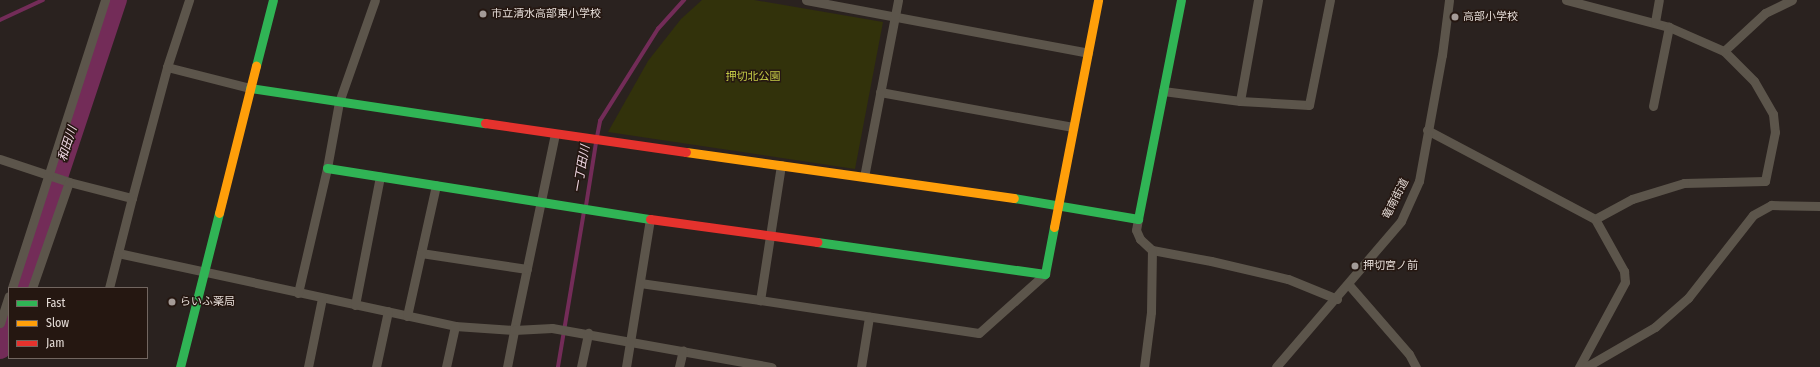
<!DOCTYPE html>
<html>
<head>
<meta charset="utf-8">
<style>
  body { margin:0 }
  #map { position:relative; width:1820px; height:367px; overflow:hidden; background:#2a221f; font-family:"Fira Sans Condensed","Noto Sans JP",sans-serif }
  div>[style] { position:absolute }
  .green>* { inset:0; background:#32320b }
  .stream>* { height:3.5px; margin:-1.75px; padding:0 1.75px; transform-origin:1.75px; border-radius:1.75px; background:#732c58 }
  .river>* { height:22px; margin:-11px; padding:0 11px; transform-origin:11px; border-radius:11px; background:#732c58 }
  .street>* { height:9px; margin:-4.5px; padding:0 4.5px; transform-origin:4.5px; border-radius:4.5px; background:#5c554b }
  .fast>* { height:9px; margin:-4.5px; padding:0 4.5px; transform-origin:4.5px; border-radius:4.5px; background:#30b455 }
  .slow>* { height:9px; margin:-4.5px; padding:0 4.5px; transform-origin:4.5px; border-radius:4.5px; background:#ff9f0a }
  .jam>* { height:9px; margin:-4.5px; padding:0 4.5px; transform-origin:4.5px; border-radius:4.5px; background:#e5322d }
  .dots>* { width:11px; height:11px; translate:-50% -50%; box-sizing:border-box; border:2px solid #251711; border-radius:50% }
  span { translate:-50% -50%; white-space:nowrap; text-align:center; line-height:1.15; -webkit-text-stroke:3px #251711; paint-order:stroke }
  .poi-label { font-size:11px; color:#e5dcd7 }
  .left { translate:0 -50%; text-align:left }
  .park-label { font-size:11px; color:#c4ca46 }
  .street-label { font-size:11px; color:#e5dcd7 }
  .water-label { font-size:12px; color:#f1dae6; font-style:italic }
  .legend { position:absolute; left:8px; top:287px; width:140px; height:72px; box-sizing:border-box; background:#251711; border:1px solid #726660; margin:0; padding:5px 7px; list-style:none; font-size:12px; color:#e5dcd7 }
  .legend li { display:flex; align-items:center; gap:8px; height:20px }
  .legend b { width:20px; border:1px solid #726660 }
</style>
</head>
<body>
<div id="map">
  <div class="green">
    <i style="clip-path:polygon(702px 0,754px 0,883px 22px,855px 169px,608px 132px,648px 61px,681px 19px)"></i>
  </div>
  <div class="stream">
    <i style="left:0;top:20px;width:47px;rotate:-24.9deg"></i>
    <i style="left:597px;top:137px;width:16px;rotate:-79deg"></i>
    <i style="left:600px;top:121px;width:109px;rotate:-57.8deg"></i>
    <i style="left:658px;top:29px;width:39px;rotate:-48deg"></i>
    <i style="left:586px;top:206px;width:64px;rotate:-81deg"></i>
    <i style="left:558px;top:367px;width:157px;rotate:-80.5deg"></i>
  </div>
  <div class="river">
    <i style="left:20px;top:288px;width:304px;rotate:-71.6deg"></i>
    <i style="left:0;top:348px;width:28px;rotate:-72deg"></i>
  </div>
  <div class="street">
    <i style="left:806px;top:0;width:287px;rotate:10.6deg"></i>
    <i style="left:1566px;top:0;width:106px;rotate:14.7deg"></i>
    <i style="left:1669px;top:27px;width:60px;rotate:23.6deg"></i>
    <i style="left:1724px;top:51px;width:42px;rotate:45deg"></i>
    <i style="left:1754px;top:81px;width:38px;rotate:60deg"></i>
    <i style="left:1773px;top:114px;width:18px;rotate:84deg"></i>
    <i style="left:1775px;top:132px;width:50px;rotate:101.5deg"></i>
    <i style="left:1765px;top:181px;width:81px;rotate:178.6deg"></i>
    <i style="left:1684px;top:183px;width:54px;rotate:162.9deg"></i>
    <i style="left:1632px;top:199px;width:42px;rotate:151.6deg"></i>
    <i style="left:1655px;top:22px;width:22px;rotate:-80deg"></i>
    <i style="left:1724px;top:51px;width:56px;rotate:-42.8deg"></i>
    <i style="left:1765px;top:13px;width:30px;rotate:-26deg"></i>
    <i style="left:167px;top:67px;width:86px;rotate:14.2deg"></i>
    <i style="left:1163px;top:91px;width:78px;rotate:7.4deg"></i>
    <i style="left:1240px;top:101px;width:69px;rotate:3.3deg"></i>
    <i style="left:1309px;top:105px;width:107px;rotate:-78.7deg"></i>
    <i style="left:880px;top:92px;width:196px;rotate:10.3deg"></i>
    <i style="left:1240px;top:101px;width:103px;rotate:-79.9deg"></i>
    <i style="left:1653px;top:106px;width:81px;rotate:-78.6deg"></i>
    <i style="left:1427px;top:130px;width:190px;rotate:27.9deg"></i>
    <i style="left:1595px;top:219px;width:60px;rotate:60.9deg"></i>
    <i style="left:1624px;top:271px;width:11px;rotate:85deg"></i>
    <i style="left:1625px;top:282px;width:97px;rotate:118.4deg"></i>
    <i style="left:0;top:159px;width:73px;rotate:18.4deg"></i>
    <i style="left:69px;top:182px;width:65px;rotate:14.3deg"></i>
    <i style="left:132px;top:198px;width:136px;rotate:-75deg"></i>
    <i style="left:167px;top:67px;width:71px;rotate:-71.8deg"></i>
    <i style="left:781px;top:165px;width:137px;rotate:98.8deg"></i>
    <i style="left:760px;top:300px;width:221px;rotate:8.6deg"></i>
    <i style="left:979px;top:333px;width:89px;rotate:-41.8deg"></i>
    <i style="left:864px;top:177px;width:180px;rotate:-79.1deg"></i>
    <i style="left:1138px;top:219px;width:11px;rotate:100deg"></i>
    <i style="left:1136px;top:230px;width:10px;rotate:66deg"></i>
    <i style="left:1140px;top:239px;width:16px;rotate:43deg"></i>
    <i style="left:1152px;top:250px;width:60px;rotate:10.6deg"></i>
    <i style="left:1211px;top:261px;width:79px;rotate:13.2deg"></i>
    <i style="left:1288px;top:279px;width:53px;rotate:22.2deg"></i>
    <i style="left:118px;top:253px;width:345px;rotate:12.2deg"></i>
    <i style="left:455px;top:326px;width:59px;rotate:3.9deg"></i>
    <i style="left:514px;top:330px;width:200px;rotate:-78.2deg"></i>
    <i style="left:421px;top:253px;width:107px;rotate:8.6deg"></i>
    <i style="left:640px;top:283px;width:121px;rotate:8.1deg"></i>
    <i style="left:1349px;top:285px;width:91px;rotate:49deg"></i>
    <i style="left:1409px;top:354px;width:15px;rotate:62deg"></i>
    <i style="left:12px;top:288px;width:303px;rotate:-72.1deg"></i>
    <i style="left:32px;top:288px;width:112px;rotate:-70.8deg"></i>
    <i style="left:109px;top:288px;width:93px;rotate:-75.7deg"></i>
    <i style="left:298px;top:293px;width:128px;rotate:-76.9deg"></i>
    <i style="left:327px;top:168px;width:67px;rotate:-79.7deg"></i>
    <i style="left:339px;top:102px;width:108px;rotate:-70.6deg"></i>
    <i style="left:355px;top:305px;width:131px;rotate:-79deg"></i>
    <i style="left:407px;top:316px;width:134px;rotate:-77.5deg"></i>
    <i style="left:0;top:323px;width:28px;rotate:-72deg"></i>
    <i style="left:308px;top:367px;width:70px;rotate:-78.5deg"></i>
    <i style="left:376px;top:367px;width:57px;rotate:-77.9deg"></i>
    <i style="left:446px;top:367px;width:42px;rotate:-77.6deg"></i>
    <i style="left:507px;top:367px;width:38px;rotate:-79deg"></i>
    <i style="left:514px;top:330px;width:38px;rotate:-3deg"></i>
    <i style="left:552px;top:328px;width:223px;rotate:10.1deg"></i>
    <i style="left:581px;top:367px;width:35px;rotate:-78deg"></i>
    <i style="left:626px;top:367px;width:150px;rotate:-80.8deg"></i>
    <i style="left:679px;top:367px;width:17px;rotate:-77deg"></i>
    <i style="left:861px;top:367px;width:51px;rotate:-80.9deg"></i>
    <i style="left:1144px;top:367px;width:55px;rotate:-82.7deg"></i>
    <i style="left:1151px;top:312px;width:62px;rotate:-89.1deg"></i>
    <i style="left:1276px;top:367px;width:192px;rotate:-49.4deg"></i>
    <i style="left:1401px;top:221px;width:44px;rotate:-65.8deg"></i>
    <i style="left:1419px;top:181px;width:128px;rotate:-79.7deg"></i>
    <i style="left:1442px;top:55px;width:55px;rotate:-82.7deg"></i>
    <i style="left:1586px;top:367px;width:80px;rotate:-30.1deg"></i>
    <i style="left:1655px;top:327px;width:44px;rotate:-41.3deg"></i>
    <i style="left:1688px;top:298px;width:105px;rotate:-51.9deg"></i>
    <i style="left:1753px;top:215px;width:21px;rotate:-29deg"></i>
    <i style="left:1771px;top:205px;width:49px;rotate:1.2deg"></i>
  </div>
  <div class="fast">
    <i style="left:256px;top:66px;width:68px;rotate:-75.6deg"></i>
    <i style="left:250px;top:88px;width:238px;rotate:8.5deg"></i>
    <i style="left:327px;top:168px;width:327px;rotate:9deg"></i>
    <i style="left:1014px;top:198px;width:126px;rotate:9.6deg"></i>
    <i style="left:1138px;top:219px;width:223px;rotate:-78.9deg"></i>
    <i style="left:817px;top:242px;width:230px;rotate:8deg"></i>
    <i style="left:1045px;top:274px;width:48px;rotate:-79.2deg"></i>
    <i style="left:180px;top:367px;width:159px;rotate:-75.8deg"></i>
  </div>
  <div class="slow">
    <i style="left:686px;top:152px;width:331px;rotate:8deg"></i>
    <i style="left:219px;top:213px;width:152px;rotate:-75.9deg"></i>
    <i style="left:1054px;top:227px;width:231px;rotate:-79deg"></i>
  </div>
  <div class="jam">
    <i style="left:485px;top:123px;width:203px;rotate:8.2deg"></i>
    <i style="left:650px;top:219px;width:169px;rotate:7.8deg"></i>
  </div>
  <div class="dots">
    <i style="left:483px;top:14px;background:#a49b97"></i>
    <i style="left:1455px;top:17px;background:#a49b97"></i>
    <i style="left:1355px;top:266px;background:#a49b97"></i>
    <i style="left:172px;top:302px;background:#a49b97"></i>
  </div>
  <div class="poi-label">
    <span class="left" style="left:491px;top:14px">市立清水高部東小学校</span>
    <span class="left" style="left:1463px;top:17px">高部小学校</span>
    <span class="left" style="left:1363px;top:266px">押切宮ノ前</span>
    <span class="left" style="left:180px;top:302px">らいふ薬局</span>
  </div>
  <div class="park-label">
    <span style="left:753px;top:77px">押切北公園</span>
  </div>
  <div class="street-label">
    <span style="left:1396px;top:199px;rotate:-63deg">竜南街道</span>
  </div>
  <div class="water-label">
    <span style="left:68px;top:144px;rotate:-72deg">和田川</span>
    <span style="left:582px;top:169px;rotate:-80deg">一丁田川</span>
  </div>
  <ul class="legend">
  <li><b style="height:5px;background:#30b455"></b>Fast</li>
  <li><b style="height:5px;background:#ff9f0a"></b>Slow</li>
  <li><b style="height:5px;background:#e5322d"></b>Jam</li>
  </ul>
</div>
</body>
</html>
